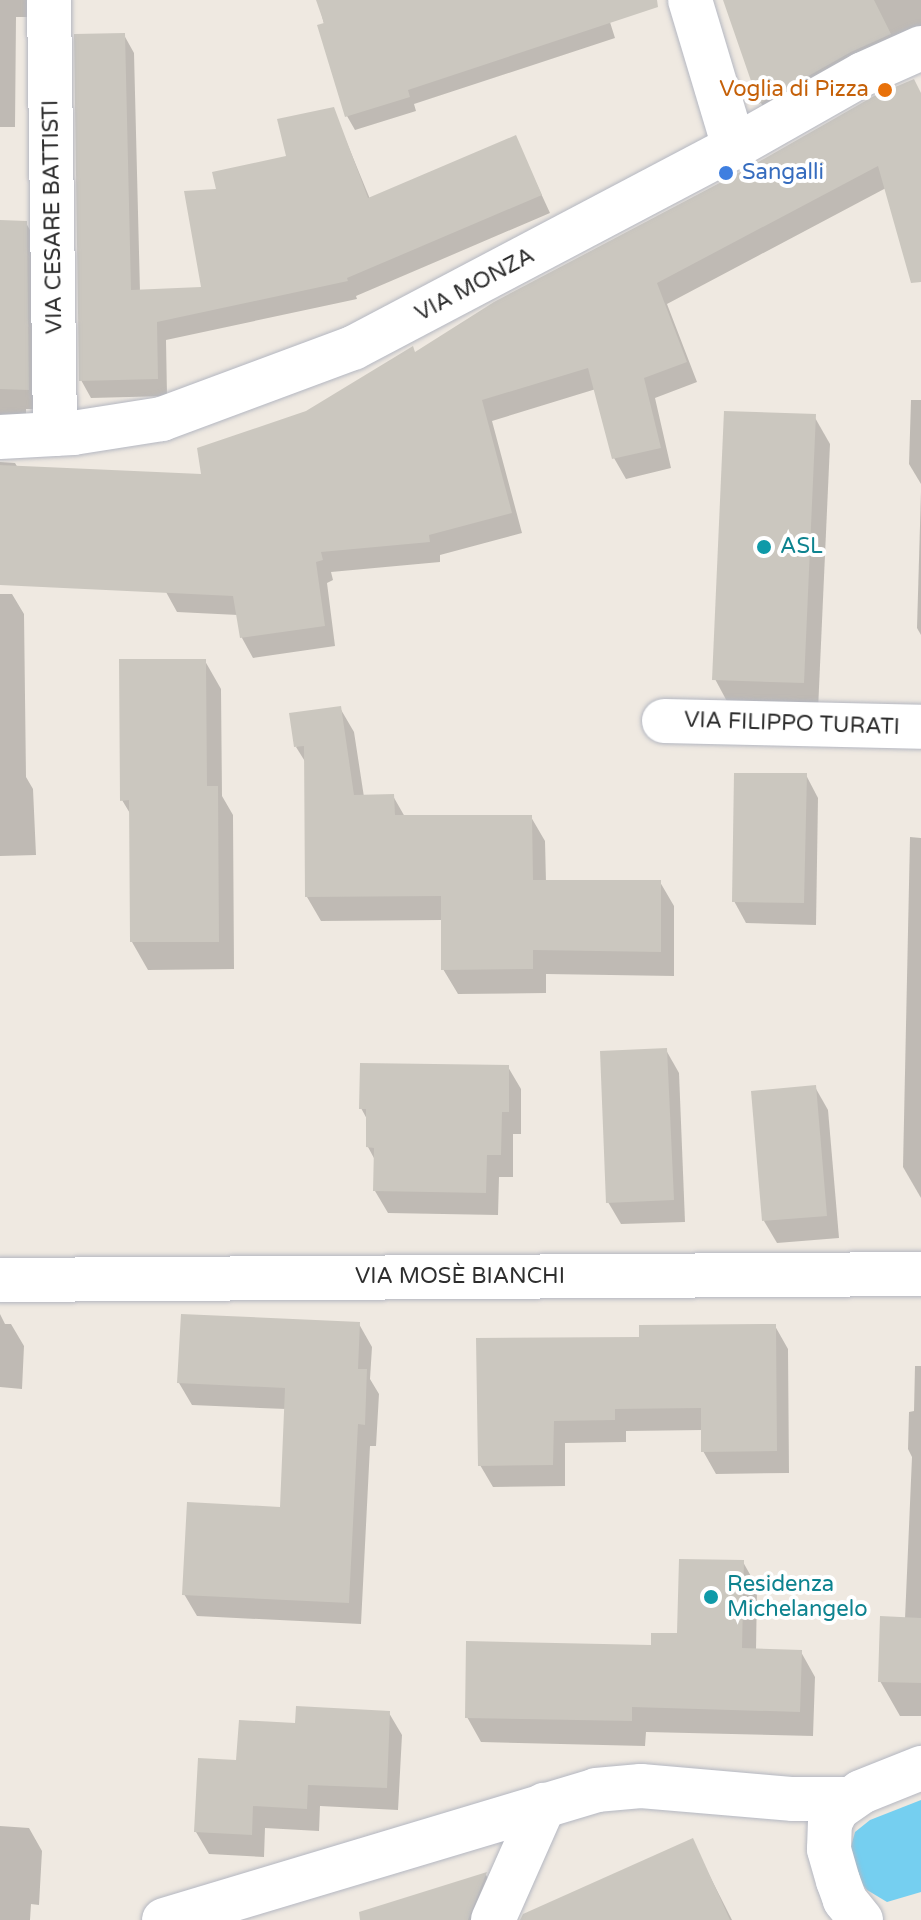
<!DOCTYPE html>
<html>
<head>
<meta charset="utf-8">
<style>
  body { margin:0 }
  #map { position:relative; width:921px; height:1920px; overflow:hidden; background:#efe9e1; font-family:"Varela Round",sans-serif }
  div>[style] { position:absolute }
  .water>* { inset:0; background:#75cff0 }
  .shadow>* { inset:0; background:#0003 }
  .building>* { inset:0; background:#cbc7bf }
  .roads { filter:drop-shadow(0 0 2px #b4b7c1) drop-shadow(0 0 2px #b4b7c1) }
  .minor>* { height:44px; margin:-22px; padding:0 22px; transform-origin:22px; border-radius:22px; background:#fff }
  .dots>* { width:22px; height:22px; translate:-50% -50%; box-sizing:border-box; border:4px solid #fff; border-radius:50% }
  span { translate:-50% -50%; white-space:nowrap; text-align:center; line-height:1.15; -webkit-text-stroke:8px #fff; paint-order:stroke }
  .food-label { font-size:22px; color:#c56008 }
  .right { translate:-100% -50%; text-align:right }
  .shop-label { font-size:22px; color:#366cbe }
  .left { translate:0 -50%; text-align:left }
  .street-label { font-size:22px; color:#2e2e2e }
  .culture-label { font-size:22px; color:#0d838f }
</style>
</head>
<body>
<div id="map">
  <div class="water">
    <i style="clip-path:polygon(921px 1800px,921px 1892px,887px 1902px,867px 1890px,858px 1879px,850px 1850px,855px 1832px,870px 1820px)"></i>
  </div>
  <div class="shadow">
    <i style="clip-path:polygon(0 0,43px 0,34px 17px,16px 17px,15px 127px,0 127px)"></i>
    <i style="clip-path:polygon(318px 0,603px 0,615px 38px,414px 104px,416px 111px,355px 130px,347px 116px)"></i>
    <i style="clip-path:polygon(726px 0,921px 0,921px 34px,773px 123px,761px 103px)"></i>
    <i style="clip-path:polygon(124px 35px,134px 53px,140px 292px,204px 289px,219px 191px,288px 158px,333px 109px,370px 199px,515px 137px,550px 213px,356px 296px,357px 299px,166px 340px,167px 396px,91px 398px,81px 380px)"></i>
    <i style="clip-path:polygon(921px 95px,921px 267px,886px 188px,667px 304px,697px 382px,655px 398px,671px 468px,626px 479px,614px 458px,596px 389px,492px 421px,522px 533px,440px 555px,440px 562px,331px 572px,333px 580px,327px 583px,335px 646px,253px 658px,242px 638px,238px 615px,177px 612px,166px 592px,0 550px,0 462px,15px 463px,18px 468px,204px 477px,307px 413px,415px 354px)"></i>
    <i style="clip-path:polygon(0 222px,26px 223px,38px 244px,40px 409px,26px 409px,26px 431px,0 435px)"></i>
    <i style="clip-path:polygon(911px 400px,921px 400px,921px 484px,909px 464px)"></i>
    <i style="clip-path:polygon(814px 416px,830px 444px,818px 710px,730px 707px,715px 679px)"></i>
    <i style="clip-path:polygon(921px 491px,921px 635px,917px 628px)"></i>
    <i style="clip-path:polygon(0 594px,12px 594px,24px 614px,26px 777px,33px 789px,36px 855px,0 856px)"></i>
    <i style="clip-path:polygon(205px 661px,221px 689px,222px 796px,233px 815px,234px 969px,148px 970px,132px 942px,131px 815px,122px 800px)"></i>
    <i style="clip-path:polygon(340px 708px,354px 732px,364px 797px,393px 796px,405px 817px,531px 817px,545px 841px,546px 882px,660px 882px,674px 906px,674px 976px,546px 974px,546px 993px,458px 994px,443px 969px,443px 920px,321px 921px,307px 897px,306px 763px,296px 747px)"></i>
    <i style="clip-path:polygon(806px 775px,818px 798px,816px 925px,746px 923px,734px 901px)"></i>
    <i style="clip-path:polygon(910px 837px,921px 838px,921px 1198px,903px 1167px)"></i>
    <i style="clip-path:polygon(666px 1050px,679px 1073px,685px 1222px,621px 1224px,608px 1202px)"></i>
    <i style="clip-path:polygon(508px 1067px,521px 1089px,521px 1134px,513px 1134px,513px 1177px,499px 1177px,498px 1215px,388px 1213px,375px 1191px,375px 1160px,368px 1147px,368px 1121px,361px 1108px)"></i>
    <i style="clip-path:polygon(815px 1087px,828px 1110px,839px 1238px,777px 1243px,764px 1221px)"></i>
    <i style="clip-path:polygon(0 1314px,5px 1324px,11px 1324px,24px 1346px,22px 1389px,0 1387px)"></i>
    <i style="clip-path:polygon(359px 1324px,372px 1347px,370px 1379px,379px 1394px,376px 1446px,370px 1446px,361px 1624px,197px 1616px,184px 1594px,282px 1509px,286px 1409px,192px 1405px,179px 1383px)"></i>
    <i style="clip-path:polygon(775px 1326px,788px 1349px,789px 1473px,716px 1474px,703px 1451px,703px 1430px,626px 1431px,626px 1442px,565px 1443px,565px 1486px,493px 1487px,480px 1465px,641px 1339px)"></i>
    <i style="clip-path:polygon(915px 1366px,921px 1366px,921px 1716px,900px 1716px,880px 1681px,905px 1619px,912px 1457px,908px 1449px,909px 1412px,914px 1411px)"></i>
    <i style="clip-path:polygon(743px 1562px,757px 1587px,756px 1651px,801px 1652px,815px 1677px,813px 1736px,646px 1732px,645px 1746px,481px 1742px,467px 1717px,679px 1635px)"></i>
    <i style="clip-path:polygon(389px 1713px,402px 1735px,398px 1810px,320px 1806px,319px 1831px,265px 1828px,264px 1857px,209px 1854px,196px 1832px,297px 1725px)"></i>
    <i style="clip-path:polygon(0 1826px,29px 1828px,42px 1851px,39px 1905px,31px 1904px,30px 1920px,0 1920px)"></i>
    <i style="clip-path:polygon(692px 1841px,732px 1920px,563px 1920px)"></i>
    <i style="clip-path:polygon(486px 1875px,498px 1896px,488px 1920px,398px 1920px)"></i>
  </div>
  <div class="building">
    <i style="clip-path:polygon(316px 0,657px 0,658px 7px,408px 90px,410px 97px,345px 117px,317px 25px,324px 23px)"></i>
    <i style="clip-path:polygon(723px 0,874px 0,891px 34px,851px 52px,759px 104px)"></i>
    <i style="clip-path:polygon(125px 33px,131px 290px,201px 287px,184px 191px,216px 189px,212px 172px,286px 156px,277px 119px,334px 107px,368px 198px,516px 135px,542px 195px,347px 278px,348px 281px,157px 322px,158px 379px,79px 381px,74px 34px)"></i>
    <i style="clip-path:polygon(914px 79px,921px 93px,921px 282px,911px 283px,878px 166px,657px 283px,687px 362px,644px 378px,661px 448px,612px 459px,588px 368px,482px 400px,512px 513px,429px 535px,430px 542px,321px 552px,323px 560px,316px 562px,325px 626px,240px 638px,233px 596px,0 585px,0 465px,201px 474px,197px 448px,306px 411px,413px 346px,415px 352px,494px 302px,746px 169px,874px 96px)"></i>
    <i style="clip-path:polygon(0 220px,27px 221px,29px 390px,0 389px)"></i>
    <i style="clip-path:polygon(724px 411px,816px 414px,804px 683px,712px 680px)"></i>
    <i style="clip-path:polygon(119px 659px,206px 659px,207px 786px,218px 786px,219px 942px,130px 942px,129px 800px,120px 801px)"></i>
    <i style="clip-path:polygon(341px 706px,354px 795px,394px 794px,395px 815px,532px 815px,533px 880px,661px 880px,661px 952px,533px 950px,533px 969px,441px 970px,441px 896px,305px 897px,304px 746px,294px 747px,289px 713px)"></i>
    <i style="clip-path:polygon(734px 773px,807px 773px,804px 903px,732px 902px)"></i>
    <i style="clip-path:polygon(667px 1048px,674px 1200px,606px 1203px,600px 1051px)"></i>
    <i style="clip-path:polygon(360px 1063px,509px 1065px,509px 1112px,502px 1112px,501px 1155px,487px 1155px,486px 1193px,373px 1191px,374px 1148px,366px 1147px,366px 1109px,359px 1109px)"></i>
    <i style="clip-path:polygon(816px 1085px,827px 1216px,762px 1221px,751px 1091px)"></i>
    <i style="clip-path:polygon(181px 1314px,360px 1322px,358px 1369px,367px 1369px,365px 1425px,358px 1424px,349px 1603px,182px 1595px,187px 1502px,280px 1507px,285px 1388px,177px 1383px)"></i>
    <i style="clip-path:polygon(776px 1324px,777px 1451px,701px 1452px,701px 1408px,615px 1409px,615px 1420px,554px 1421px,553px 1465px,478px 1466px,476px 1338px,639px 1337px,639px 1325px)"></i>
    <i style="clip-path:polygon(679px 1559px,744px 1560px,742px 1648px,802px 1650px,800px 1712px,632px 1707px,632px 1721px,465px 1718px,466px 1641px,651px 1645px,651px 1633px,677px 1633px)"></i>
    <i style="clip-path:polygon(880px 1616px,921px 1618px,921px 1683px,878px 1682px)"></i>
    <i style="clip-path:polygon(296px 1706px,390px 1711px,387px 1788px,308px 1785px,307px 1809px,253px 1806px,252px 1835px,194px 1832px,198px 1758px,236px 1760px,239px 1720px,295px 1723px)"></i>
    <i style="clip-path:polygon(693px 1838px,730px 1920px,520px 1920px,523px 1914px)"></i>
    <i style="clip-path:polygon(487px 1872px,468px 1920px,360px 1920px,359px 1912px)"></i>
  </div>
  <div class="roads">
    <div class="minor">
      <i style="left:49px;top:0;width:434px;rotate:89.2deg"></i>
      <i style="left:690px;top:0;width:153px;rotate:73.3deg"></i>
      <i style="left:0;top:437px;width:73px;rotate:-3.1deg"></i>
      <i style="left:73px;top:433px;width:90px;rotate:-8.9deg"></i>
      <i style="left:162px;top:419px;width:204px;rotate:-20.4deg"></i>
      <i style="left:353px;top:348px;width:431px;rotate:-27.8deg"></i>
      <i style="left:734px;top:147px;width:148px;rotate:-29.5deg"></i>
      <i style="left:863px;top:74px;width:64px;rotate:-24.1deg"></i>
      <i style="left:664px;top:721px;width:257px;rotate:1.3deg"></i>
      <i style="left:0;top:1280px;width:921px;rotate:-0.37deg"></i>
      <i style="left:164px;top:1920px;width:451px;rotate:-16.7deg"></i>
      <i style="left:596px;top:1790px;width:45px;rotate:-5.1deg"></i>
      <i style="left:641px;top:1786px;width:153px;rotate:4.9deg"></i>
      <i style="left:793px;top:1799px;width:57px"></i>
      <i style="left:493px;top:1920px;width:126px;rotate:-66.1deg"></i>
      <i style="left:861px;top:1920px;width:26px;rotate:-129deg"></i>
      <i style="left:845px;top:1900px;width:20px;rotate:-110deg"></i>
      <i style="left:838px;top:1881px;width:33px;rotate:-106deg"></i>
      <i style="left:829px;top:1849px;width:26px;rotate:-88deg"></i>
      <i style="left:830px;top:1823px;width:16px;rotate:-63deg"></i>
      <i style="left:837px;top:1809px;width:29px;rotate:-35deg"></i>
      <i style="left:861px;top:1792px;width:65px;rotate:-21.8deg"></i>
    </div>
  </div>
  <div class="dots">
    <i style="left:885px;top:90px;background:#e8710a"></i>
    <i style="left:726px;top:173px;background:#3f7fe0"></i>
    <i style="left:764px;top:547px;background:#0f9aa8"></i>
    <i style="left:711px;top:1597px;background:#0f9aa8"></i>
  </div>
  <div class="food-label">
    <span class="right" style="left:869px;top:90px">Voglia di Pizza</span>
  </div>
  <div class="shop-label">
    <span class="left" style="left:742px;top:173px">Sangalli</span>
  </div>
  <div class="street-label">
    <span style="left:53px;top:217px;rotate:-91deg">VIA CESARE BATTISTI</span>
    <span style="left:475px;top:285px;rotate:-28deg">VIA MONZA</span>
    <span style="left:792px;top:724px;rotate:2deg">VIA FILIPPO TURATI</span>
    <span style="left:460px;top:1277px">VIA MOSÈ BIANCHI</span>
  </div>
  <div class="culture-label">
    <span class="left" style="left:780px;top:547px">ASL</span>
    <span class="left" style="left:727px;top:1597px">Residenza<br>Michelangelo</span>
  </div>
</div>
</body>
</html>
